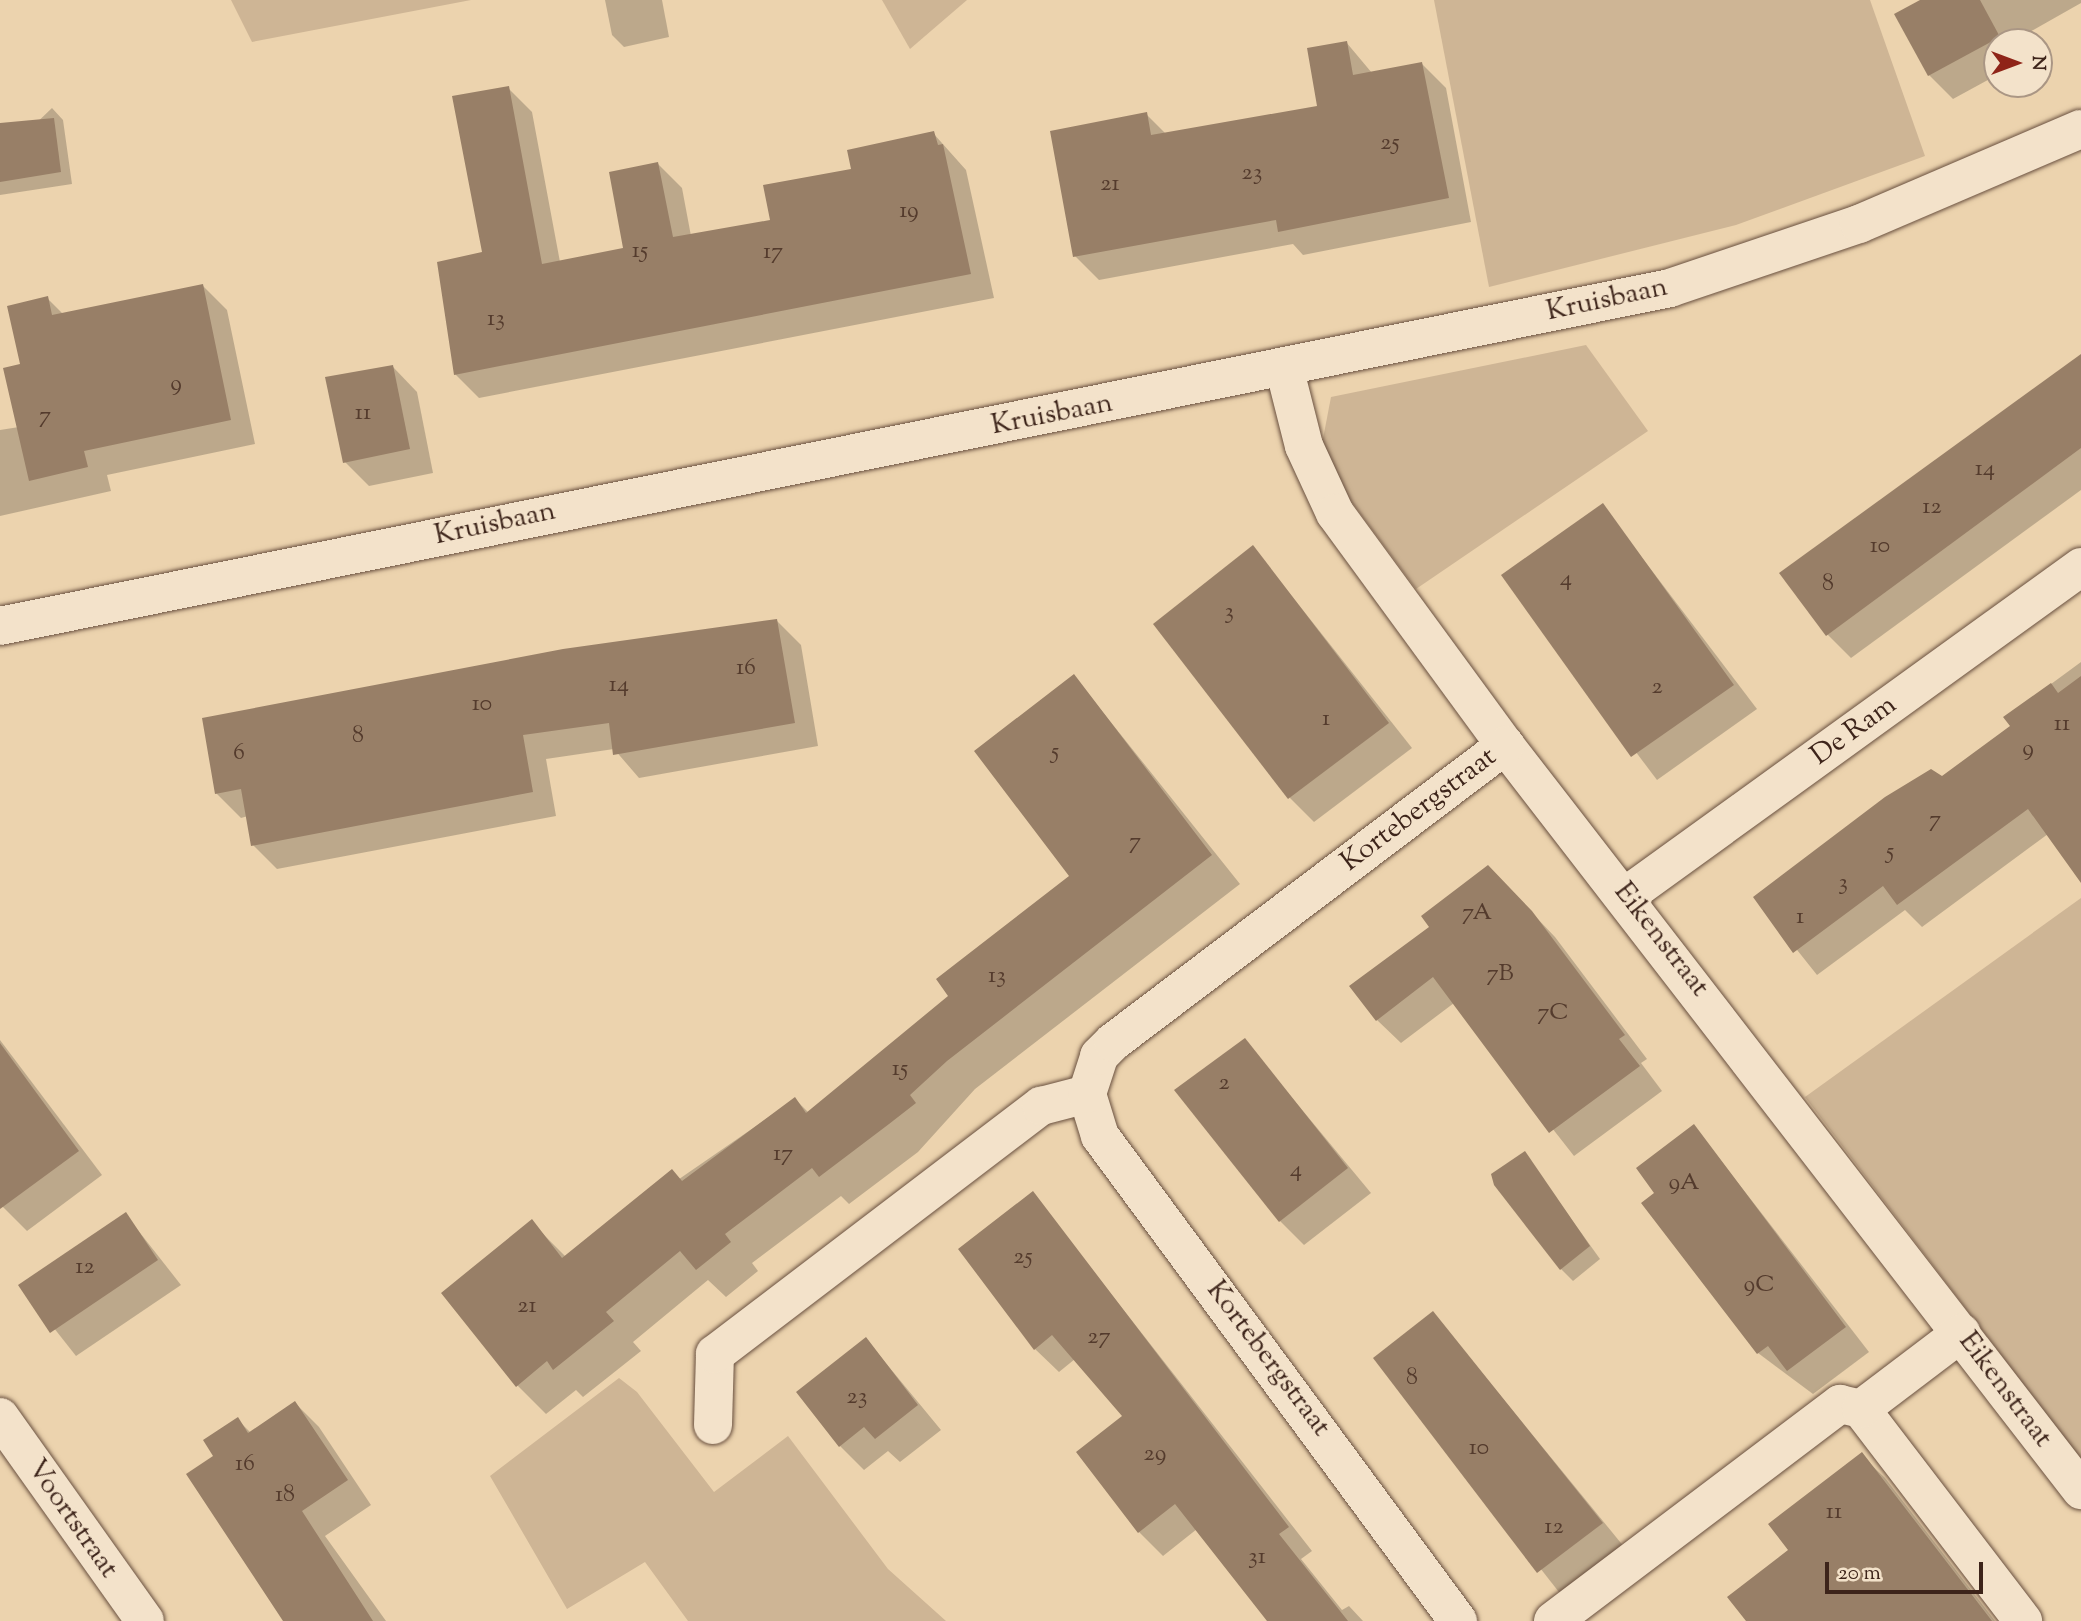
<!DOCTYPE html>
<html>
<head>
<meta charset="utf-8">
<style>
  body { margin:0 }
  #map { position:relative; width:2081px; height:1621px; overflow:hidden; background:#ecd3ae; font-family:"Sorts Mill Goudy",serif }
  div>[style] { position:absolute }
  .green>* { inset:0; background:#ceb595 }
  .shadow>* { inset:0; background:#0003 }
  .building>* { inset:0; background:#987f67 }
  .roads { filter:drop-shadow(0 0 2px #69503f) drop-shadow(0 0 2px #69503f) }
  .street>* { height:38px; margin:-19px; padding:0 19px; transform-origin:19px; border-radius:19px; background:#f3e2ca }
  .secondary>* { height:38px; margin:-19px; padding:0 19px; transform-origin:19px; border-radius:19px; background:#f3e2ca }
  span { translate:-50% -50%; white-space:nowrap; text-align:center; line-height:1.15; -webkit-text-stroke:6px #f3e2ca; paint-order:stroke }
  .number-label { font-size:24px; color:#543b2d }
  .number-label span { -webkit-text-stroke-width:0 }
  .street-label { font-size:28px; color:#3d241a }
  .north { position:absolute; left:1983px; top:28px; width:70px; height:70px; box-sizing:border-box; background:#f3e2ca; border:2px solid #aa9684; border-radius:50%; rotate:90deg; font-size:19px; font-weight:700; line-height:28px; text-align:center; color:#3d241a }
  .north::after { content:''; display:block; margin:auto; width:24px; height:32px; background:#8f2418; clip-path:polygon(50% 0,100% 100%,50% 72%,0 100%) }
  .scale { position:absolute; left:1825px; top:1562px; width:158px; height:32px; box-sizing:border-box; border:4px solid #3d241a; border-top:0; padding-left:9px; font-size:21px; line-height:24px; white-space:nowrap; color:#3d241a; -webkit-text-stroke:5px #f3e2ca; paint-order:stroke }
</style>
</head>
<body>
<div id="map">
  <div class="green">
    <i style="clip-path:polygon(231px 0,471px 0,252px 42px)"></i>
    <i style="clip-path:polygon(882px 0,967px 0,910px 49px)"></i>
    <i style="clip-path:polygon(1434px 0,1870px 0,1925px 156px,1736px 225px,1489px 287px)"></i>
    <i style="clip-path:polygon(1586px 345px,1648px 431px,1416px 589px,1337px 482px,1322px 444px,1331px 397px)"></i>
    <i style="clip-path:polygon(2081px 898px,2081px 1460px,1805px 1097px)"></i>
    <i style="clip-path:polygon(619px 1378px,637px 1392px,714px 1492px,788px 1436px,888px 1569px,946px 1621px,688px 1621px,645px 1562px,567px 1609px,490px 1476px)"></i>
  </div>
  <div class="shadow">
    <i style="clip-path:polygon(605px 0,662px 0,669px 37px,624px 47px,612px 35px)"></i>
    <i style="clip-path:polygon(1924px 0,2081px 0,2081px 3px,2012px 42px,1997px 42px,1997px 75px,1953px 99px,1929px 75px)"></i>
    <i style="clip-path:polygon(1346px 42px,1372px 73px,1422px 64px,1446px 88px,1471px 222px,1303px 255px,1293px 244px,1099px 280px,1075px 256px,1146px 114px,1166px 134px,1319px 108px)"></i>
    <i style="clip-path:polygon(508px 88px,532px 112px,560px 262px,625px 249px,658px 164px,682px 188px,691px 236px,772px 221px,853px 170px,933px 133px,966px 170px,994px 298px,479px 398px,455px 374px,484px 254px)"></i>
    <i style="clip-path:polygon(52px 108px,63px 120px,72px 184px,0 195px,0 134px,29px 130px)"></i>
    <i style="clip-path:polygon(203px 286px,227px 310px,255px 444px,107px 475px,111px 491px,0 516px,0 430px,19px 427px,22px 365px,47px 298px,64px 315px)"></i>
    <i style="clip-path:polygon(2081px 356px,2081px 490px,1851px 658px,1827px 634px)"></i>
    <i style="clip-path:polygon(393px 367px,417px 392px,433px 473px,369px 486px,345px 462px)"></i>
    <i style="clip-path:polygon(1602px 505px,1757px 709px,1657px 780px,1503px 576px)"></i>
    <i style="clip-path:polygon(1253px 547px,1412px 748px,1314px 822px,1290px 798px)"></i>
    <i style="clip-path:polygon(777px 621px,801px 645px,818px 746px,639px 778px,614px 749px,546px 759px,556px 816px,277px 869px,253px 845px,248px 816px,241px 818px,216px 793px)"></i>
    <i style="clip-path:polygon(2081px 662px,2081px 878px,2048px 834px,1922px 927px,1905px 910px,1817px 975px,1755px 897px,1942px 778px,2013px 727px,2006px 717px)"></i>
    <i style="clip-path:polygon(1074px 676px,1240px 884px,975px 1089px,918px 1152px,849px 1204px,841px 1196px,752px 1263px,758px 1271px,726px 1297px,708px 1280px,633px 1342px,641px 1351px,583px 1397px,576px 1390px,546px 1414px,517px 1385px,531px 1222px,566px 1257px,795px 1099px,809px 1113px,951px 996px,1072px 877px)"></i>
    <i style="clip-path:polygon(1511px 891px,1555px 937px,1647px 1059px,1641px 1063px,1662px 1091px,1574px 1156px,1454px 1003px,1401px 1043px,1377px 1020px,1432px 927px)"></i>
    <i style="clip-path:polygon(0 1040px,102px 1175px,27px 1231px,0 1204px)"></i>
    <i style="clip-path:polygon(1244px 1040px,1371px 1193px,1304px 1245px,1280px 1221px)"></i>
    <i style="clip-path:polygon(1694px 1126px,1869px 1352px,1813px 1394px,1758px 1353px,1657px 1193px)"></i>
    <i style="clip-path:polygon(1524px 1153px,1600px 1259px,1573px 1281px,1561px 1269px)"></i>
    <i style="clip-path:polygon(1033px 1194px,1312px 1551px,1301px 1559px,1342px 1610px,1349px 1606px,1363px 1621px,1270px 1621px,1197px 1529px,1163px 1556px,1139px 1532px,1078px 1452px,1124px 1417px,1075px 1359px,1059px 1372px,1035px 1349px)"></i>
    <i style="clip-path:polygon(126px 1215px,181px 1285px,76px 1356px,20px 1285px)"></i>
    <i style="clip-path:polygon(1433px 1313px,1625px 1548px,1562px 1596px,1376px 1358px)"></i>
    <i style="clip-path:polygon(866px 1339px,941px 1430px,900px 1462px,888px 1451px,864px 1470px,840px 1446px)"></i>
    <i style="clip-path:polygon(295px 1403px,319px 1427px,371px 1505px,325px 1536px,386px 1621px,285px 1621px,215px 1457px,237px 1419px,251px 1433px)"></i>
    <i style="clip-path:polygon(1861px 1455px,1885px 1478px,1995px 1621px,1748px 1621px)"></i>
  </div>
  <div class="building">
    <i style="clip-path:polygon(1920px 0,1980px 0,2000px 37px,1928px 76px,1894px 14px)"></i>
    <i style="clip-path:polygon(1347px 41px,1353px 75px,1422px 62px,1449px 198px,1278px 232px,1276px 220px,1073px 257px,1050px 131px,1147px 112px,1151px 135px,1317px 106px,1307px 48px)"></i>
    <i style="clip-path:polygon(509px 86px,542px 264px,623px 248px,609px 172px,658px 162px,673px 237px,770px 220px,763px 185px,851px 169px,847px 150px,934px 131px,938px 145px,943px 144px,971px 274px,454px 375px,437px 262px,482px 252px,452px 96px)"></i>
    <i style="clip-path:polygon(54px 118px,61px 172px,0 182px,0 123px)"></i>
    <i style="clip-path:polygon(203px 284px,231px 420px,84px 451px,88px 467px,29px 481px,3px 368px,20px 364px,7px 306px,48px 296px,52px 315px)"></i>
    <i style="clip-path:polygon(2081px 354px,2081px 448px,1826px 636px,1779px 573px)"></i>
    <i style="clip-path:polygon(393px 365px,410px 449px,343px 463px,325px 377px)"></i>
    <i style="clip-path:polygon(1603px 503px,1734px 685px,1631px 757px,1501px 575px)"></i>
    <i style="clip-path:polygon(1253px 545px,1389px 723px,1288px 799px,1153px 624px)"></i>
    <i style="clip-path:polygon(777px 619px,795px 723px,613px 755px,609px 723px,523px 735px,533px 792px,251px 846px,241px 789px,215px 794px,202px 718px,563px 649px)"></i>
    <i style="clip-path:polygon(1074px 674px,1212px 855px,947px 1061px,910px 1095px,916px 1103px,889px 1124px,819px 1177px,812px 1168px,725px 1234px,731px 1242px,696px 1270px,680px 1251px,606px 1312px,614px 1321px,553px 1370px,547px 1361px,516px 1387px,441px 1293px,532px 1219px,562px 1258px,672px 1169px,682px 1181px,795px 1097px,806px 1113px,948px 996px,936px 979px,1069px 876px,974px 751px)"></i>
    <i style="clip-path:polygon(2081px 676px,2081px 883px,2028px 809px,1897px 905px,1883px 886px,1793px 953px,1753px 897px,1885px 797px,1931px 769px,1942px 776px,2010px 726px,2003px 717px,2051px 683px,2058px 693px)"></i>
    <i style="clip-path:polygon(1488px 865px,1532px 911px,1625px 1035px,1619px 1039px,1640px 1066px,1549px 1133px,1433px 977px,1376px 1021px,1349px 986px,1429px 927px,1421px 916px)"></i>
    <i style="clip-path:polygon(1245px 1038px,1348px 1168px,1279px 1222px,1174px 1090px)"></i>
    <i style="clip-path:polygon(0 1043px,79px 1151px,0 1209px)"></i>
    <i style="clip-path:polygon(1694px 1124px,1846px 1327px,1787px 1371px,1768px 1346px,1757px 1354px,1641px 1203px,1654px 1193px,1636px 1168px)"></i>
    <i style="clip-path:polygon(1525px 1151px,1590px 1246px,1560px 1270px,1494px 1185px,1491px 1174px)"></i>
    <i style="clip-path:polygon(1033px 1191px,1289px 1527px,1279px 1534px,1348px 1621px,1267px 1621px,1175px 1504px,1138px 1533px,1076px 1452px,1122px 1416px,1052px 1335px,1034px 1350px,958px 1249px)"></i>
    <i style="clip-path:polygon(126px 1212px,158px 1260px,50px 1333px,18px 1285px)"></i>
    <i style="clip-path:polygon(1433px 1311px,1603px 1523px,1537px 1573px,1373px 1358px)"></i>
    <i style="clip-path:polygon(866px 1337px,918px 1405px,875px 1439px,864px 1427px,839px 1447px,796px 1392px)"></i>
    <i style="clip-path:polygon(295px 1401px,348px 1480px,302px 1511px,373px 1621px,283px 1621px,186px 1474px,213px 1456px,203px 1440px,238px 1417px,248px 1433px)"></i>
    <i style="clip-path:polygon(1862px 1452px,1939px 1552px,1992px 1621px,1746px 1621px,1727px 1597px,1788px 1550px,1768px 1524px)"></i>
  </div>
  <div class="roads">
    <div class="street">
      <i style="left:1284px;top:367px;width:81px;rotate:75.8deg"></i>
      <i style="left:1304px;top:446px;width:74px;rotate:65.2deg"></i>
      <i style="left:1335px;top:513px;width:288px;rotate:53.8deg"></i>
      <i style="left:1505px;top:745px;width:942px;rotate:52.29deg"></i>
      <i style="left:1627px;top:895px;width:560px;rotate:-35.85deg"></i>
      <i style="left:1861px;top:1409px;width:267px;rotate:52.6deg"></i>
      <i style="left:0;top:1417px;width:250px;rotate:54.6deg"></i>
      <i style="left:713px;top:1425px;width:71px;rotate:-88.4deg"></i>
      <i style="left:715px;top:1354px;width:410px;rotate:-37.3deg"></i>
      <i style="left:1041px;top:1106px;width:48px;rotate:-14.6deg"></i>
      <i style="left:1458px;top:1621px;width:603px;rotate:-126.43deg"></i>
      <i style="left:1100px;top:1136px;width:44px;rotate:-107.2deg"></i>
      <i style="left:1087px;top:1094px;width:40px;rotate:-72deg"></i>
      <i style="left:1099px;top:1056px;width:20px;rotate:-45deg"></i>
      <i style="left:1113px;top:1042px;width:492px;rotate:-37.1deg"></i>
      <i style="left:1553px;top:1621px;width:360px;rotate:-37.1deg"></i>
      <i style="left:1840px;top:1404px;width:22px;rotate:13deg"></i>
      <i style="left:1861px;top:1409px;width:126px;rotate:-37.2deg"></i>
    </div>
    <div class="secondary">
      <i style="left:0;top:626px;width:1704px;rotate:-11.44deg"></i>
      <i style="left:1670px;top:288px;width:200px;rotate:-18.7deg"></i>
      <i style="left:1859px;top:224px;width:241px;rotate:-23.2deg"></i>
    </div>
  </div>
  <div class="number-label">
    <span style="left:1390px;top:144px">25</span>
    <span style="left:1252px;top:174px">23</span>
    <span style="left:1110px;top:185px">21</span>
    <span style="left:909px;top:212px">19</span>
    <span style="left:640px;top:252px">15</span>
    <span style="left:773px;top:253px">17</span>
    <span style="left:496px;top:320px">13</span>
    <span style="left:176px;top:385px">9</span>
    <span style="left:363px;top:414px">11</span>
    <span style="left:45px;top:417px">7</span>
    <span style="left:1985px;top:470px">14</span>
    <span style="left:1932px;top:508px">12</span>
    <span style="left:1880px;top:547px">10</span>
    <span style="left:1566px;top:580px">4</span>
    <span style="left:1828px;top:585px">8</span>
    <span style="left:1229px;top:613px">3</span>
    <span style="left:746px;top:669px">16</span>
    <span style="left:619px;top:686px">14</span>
    <span style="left:1657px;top:688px">2</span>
    <span style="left:482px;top:705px">10</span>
    <span style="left:1326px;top:720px">1</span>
    <span style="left:2062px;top:725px">11</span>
    <span style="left:358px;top:737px">8</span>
    <span style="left:2028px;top:750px">9</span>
    <span style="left:1055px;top:753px">5</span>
    <span style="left:239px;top:754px">6</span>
    <span style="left:1935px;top:821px">7</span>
    <span style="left:1135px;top:843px">7</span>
    <span style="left:1890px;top:853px">5</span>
    <span style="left:1843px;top:884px">3</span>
    <span style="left:1477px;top:914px">7A</span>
    <span style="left:1800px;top:918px">1</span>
    <span style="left:1500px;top:975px">7B</span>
    <span style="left:997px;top:977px">13</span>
    <span style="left:1553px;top:1014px">7C</span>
    <span style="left:900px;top:1070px">15</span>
    <span style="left:1224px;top:1084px">2</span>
    <span style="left:783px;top:1155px">17</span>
    <span style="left:1296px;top:1171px">4</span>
    <span style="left:1684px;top:1184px">9A</span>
    <span style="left:1023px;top:1258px">25</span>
    <span style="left:85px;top:1268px">12</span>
    <span style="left:1759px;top:1286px">9C</span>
    <span style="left:527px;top:1307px">21</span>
    <span style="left:1099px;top:1338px">27</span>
    <span style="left:1412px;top:1379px">8</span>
    <span style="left:857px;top:1398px">23</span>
    <span style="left:1479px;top:1449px">10</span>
    <span style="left:1155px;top:1455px">29</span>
    <span style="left:245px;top:1465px">16</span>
    <span style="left:285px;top:1496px">18</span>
    <span style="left:1834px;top:1513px">11</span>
    <span style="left:1554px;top:1528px">12</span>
    <span style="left:1257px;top:1558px">31</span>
  </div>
  <div class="street-label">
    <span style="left:1607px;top:300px;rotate:-12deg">Kruisbaan</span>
    <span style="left:1052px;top:415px;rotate:-11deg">Kruisbaan</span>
    <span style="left:495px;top:524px;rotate:-12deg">Kruisbaan</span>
    <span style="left:1854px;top:731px;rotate:-36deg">De Ram</span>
    <span style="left:1419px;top:810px;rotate:-37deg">Kortebergstraat</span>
    <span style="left:1661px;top:940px;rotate:52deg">Eikenstraat</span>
    <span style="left:1268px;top:1359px;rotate:53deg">Kortebergstraat</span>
    <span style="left:2005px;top:1390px;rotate:53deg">Eikenstraat</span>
    <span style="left:72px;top:1519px;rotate:55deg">Voortstraat</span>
  </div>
  <div class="north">N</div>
  <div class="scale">20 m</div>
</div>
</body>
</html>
